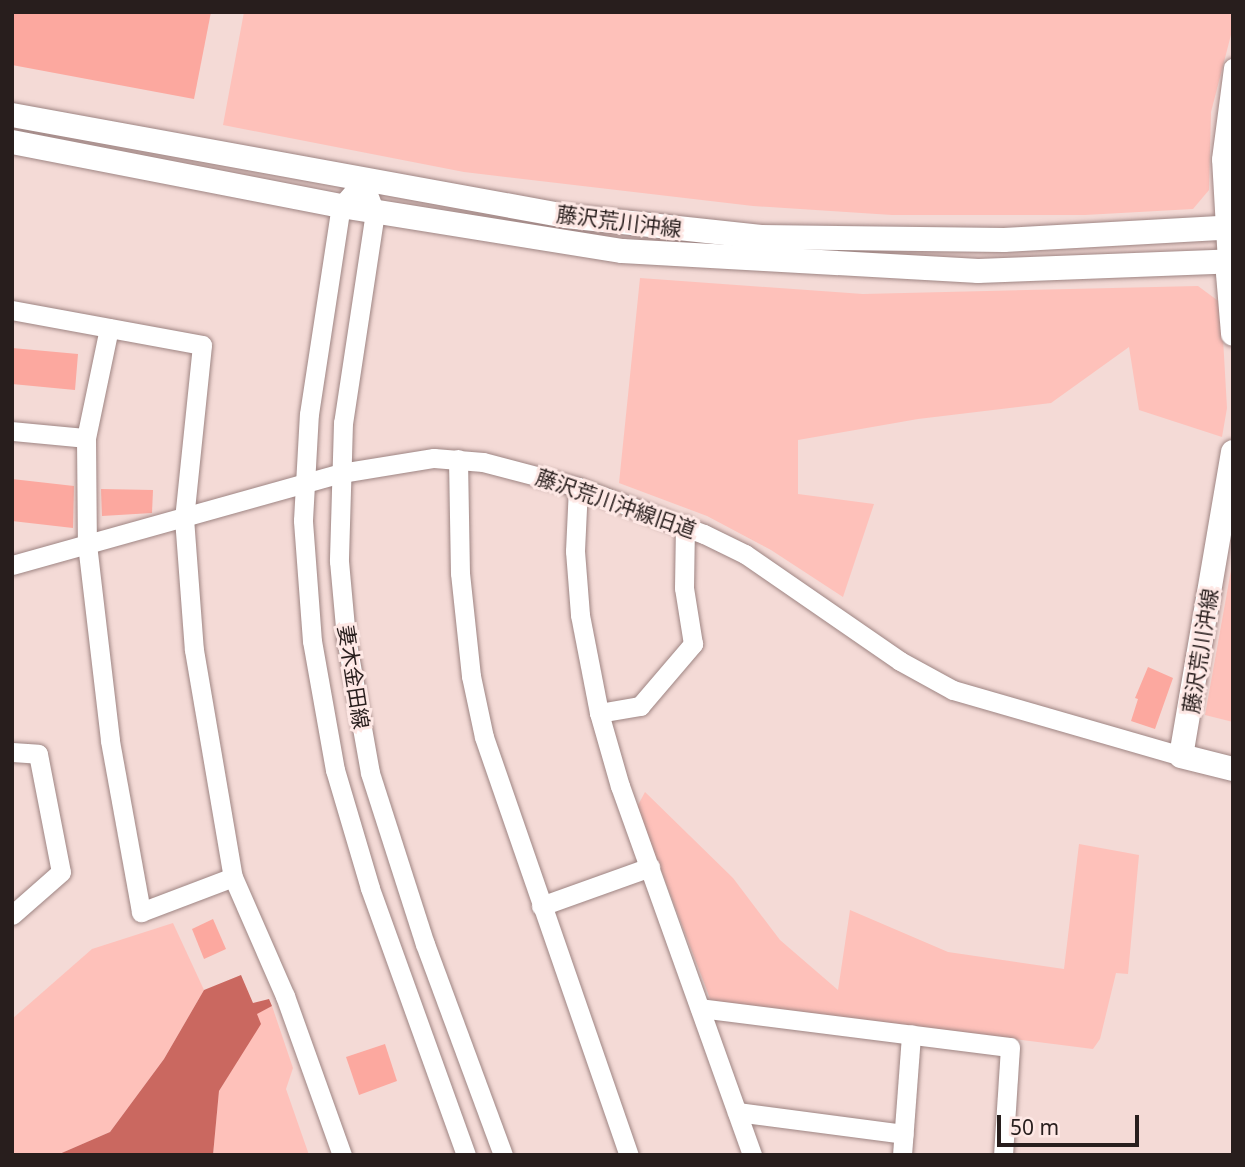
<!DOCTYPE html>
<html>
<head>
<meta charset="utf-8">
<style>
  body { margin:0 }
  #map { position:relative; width:1245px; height:1167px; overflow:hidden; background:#f4dad6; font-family:"Noto Sans","Noto Sans JP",sans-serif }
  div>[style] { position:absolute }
  .green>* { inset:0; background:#fec1ba }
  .water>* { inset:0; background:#ca6860 }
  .building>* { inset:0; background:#fca89f }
  .roads { filter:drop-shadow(0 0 2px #9e8583) drop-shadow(0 0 2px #9e8583) }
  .minor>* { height:19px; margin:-9.5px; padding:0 9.5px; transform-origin:9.5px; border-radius:9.5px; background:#fff }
  .major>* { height:24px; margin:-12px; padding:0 12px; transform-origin:12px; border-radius:12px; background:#fff }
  span { translate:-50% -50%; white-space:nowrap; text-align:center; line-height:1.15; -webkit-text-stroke:6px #fee8e5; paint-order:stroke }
  .street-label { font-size:21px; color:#281e1d }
  .frame { position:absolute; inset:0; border:14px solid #281e1d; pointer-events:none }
  .scale { position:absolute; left:997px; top:1115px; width:142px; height:32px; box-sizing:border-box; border:4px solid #281e1d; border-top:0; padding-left:9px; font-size:21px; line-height:24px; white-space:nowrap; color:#281e1d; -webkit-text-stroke:5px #fee8e5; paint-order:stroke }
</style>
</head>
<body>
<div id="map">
  <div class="green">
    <i style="clip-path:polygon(244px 12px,1233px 12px,1233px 27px,1211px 112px,1209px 190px,1193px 209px,1085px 215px,892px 215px,753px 206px,464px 172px,223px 125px)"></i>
    <i style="clip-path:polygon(640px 278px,863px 294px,1198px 286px,1221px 303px,1227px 408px,1222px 437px,1139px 410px,1129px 347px,1051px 403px,918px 419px,798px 440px,798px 494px,874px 504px,843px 597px,771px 550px,707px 516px,619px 483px)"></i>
    <i style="clip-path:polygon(1233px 559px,1233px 722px,1205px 715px)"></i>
    <i style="clip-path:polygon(645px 792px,733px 878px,780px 940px,838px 990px,850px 910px,948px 952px,1064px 969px,1079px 844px,1139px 855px,1128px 974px,1116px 973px,1100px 1039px,1093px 1049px,711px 1001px,637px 807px)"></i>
    <i style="clip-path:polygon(173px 923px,204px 990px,164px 1059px,110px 1132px,57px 1155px,12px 1155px,12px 1019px,92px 949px)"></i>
    <i style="clip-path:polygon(272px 1006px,293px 1068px,286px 1089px,309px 1155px,213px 1155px,219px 1091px,260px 1024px,256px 1014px)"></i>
  </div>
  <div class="water">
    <i style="clip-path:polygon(241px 975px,253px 1003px,269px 999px,272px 1006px,257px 1014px,261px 1024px,219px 1091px,213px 1155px,57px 1155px,110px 1132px,164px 1059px,204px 990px)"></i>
  </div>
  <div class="building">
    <i style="clip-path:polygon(12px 12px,211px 12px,194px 99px,12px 65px)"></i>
    <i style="clip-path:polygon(12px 348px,78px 354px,75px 390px,12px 384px)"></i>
    <i style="clip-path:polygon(12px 479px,74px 486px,73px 528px,12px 521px)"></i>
    <i style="clip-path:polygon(101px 489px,153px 490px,152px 513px,102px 516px)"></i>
    <i style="clip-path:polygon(1148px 667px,1173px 678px,1155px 729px,1131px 721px,1138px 699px,1135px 698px)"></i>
    <i style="clip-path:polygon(213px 919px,226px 949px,204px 959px,192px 929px)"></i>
    <i style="clip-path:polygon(385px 1044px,397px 1081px,359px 1095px,346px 1057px)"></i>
  </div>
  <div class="roads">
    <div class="minor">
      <i style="left:1227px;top:262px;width:103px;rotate:-93.3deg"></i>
      <i style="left:1221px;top:159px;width:92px;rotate:-82.5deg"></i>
      <i style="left:12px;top:310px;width:193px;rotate:10.4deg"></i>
      <i style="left:202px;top:345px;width:174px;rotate:95.9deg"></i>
      <i style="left:184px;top:518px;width:132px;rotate:85.7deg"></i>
      <i style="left:194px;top:650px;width:230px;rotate:80.3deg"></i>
      <i style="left:233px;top:877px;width:130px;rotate:66.4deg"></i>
      <i style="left:285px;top:996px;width:169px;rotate:70.3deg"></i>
      <i style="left:109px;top:328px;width:112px;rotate:101.8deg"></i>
      <i style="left:86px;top:438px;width:106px;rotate:89.5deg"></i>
      <i style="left:87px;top:544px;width:198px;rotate:83.3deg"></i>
      <i style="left:110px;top:741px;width:174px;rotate:79.7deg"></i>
      <i style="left:141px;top:912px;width:98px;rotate:-20.8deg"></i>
      <i style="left:12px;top:431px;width:74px;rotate:5.4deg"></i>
      <i style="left:458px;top:459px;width:114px;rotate:89deg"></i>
      <i style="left:460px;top:573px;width:104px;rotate:83.9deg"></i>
      <i style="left:471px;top:676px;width:62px;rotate:78deg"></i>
      <i style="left:484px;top:737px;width:442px;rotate:70.9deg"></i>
      <i style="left:578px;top:487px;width:64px;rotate:92.7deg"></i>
      <i style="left:575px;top:551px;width:64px;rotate:85.5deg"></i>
      <i style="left:580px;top:615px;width:100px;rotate:79deg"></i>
      <i style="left:599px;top:713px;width:76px;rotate:74deg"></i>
      <i style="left:620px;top:786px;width:392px;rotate:70.3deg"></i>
      <i style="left:12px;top:565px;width:342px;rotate:-15.6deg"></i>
      <i style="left:341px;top:473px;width:94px;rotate:-9.2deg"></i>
      <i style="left:434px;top:458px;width:49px;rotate:4.7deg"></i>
      <i style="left:483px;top:462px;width:98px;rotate:14.7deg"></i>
      <i style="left:578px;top:487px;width:134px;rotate:20.5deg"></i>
      <i style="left:704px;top:534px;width:46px;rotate:26deg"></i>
      <i style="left:745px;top:554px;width:188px;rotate:34.6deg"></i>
      <i style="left:900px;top:661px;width:60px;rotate:28.7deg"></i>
      <i style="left:953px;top:690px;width:237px;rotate:16.1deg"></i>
      <i style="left:599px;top:713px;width:42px;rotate:-9.7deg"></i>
      <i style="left:640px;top:706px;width:82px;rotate:-49.5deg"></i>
      <i style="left:693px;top:644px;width:57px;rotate:-99.1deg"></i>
      <i style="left:684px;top:588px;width:63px;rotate:-89.1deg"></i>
      <i style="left:12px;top:752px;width:26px;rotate:4deg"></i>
      <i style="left:38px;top:754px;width:120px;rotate:79deg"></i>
      <i style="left:61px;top:872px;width:65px;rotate:138.7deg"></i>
      <i style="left:541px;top:906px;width:116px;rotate:-19.7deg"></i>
      <i style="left:700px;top:1008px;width:312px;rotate:7.2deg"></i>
      <i style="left:1010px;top:1047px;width:108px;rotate:93.7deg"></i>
      <i style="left:737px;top:1112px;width:168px;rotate:7.5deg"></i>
      <i style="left:466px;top:1155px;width:284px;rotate:-109.8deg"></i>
      <i style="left:370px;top:888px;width:123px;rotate:-106.5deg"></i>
      <i style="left:335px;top:770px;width:131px;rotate:-100.1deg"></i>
      <i style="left:312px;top:641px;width:121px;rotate:-94.3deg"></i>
      <i style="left:303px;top:520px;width:106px;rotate:-86.8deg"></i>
      <i style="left:309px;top:414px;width:210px;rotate:-81.3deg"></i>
      <i style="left:341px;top:206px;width:33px;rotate:-49deg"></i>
      <i style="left:363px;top:181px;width:33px;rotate:69deg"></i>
      <i style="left:375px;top:212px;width:213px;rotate:98.6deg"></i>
      <i style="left:343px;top:423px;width:138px;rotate:91.7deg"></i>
      <i style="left:339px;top:561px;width:77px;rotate:84.8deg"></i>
      <i style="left:346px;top:638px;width:137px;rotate:79.9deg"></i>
      <i style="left:370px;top:773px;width:180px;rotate:72.2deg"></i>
      <i style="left:425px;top:944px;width:225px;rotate:69.7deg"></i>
      <i style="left:902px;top:1155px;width:121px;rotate:-85.7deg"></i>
    </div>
    <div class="major">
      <i style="left:12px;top:115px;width:563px;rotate:10.33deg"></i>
      <i style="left:566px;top:216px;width:196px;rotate:6.1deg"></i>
      <i style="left:761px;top:237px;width:243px;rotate:0.7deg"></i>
      <i style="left:1004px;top:240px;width:229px;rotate:-3.2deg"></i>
      <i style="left:12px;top:142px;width:335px;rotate:11deg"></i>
      <i style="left:341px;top:206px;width:285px;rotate:9.1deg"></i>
      <i style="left:622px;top:251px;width:357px;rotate:3.2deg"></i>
      <i style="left:978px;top:271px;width:255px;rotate:-2.2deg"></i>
      <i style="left:1227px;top:262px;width:72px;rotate:85.2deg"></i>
      <i style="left:1233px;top:452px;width:308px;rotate:99.7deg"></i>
      <i style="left:1181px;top:756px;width:54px;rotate:14deg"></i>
    </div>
  </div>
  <div class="street-label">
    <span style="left:619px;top:221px;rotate:7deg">藤沢荒川沖線</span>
    <span style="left:616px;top:503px;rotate:19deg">藤沢荒川沖線旧道</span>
    <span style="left:1200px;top:651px;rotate:-81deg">藤沢荒川沖線</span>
    <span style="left:354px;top:677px;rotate:81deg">妻木金田線</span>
  </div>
  <div class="frame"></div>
  <div class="scale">50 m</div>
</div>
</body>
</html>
